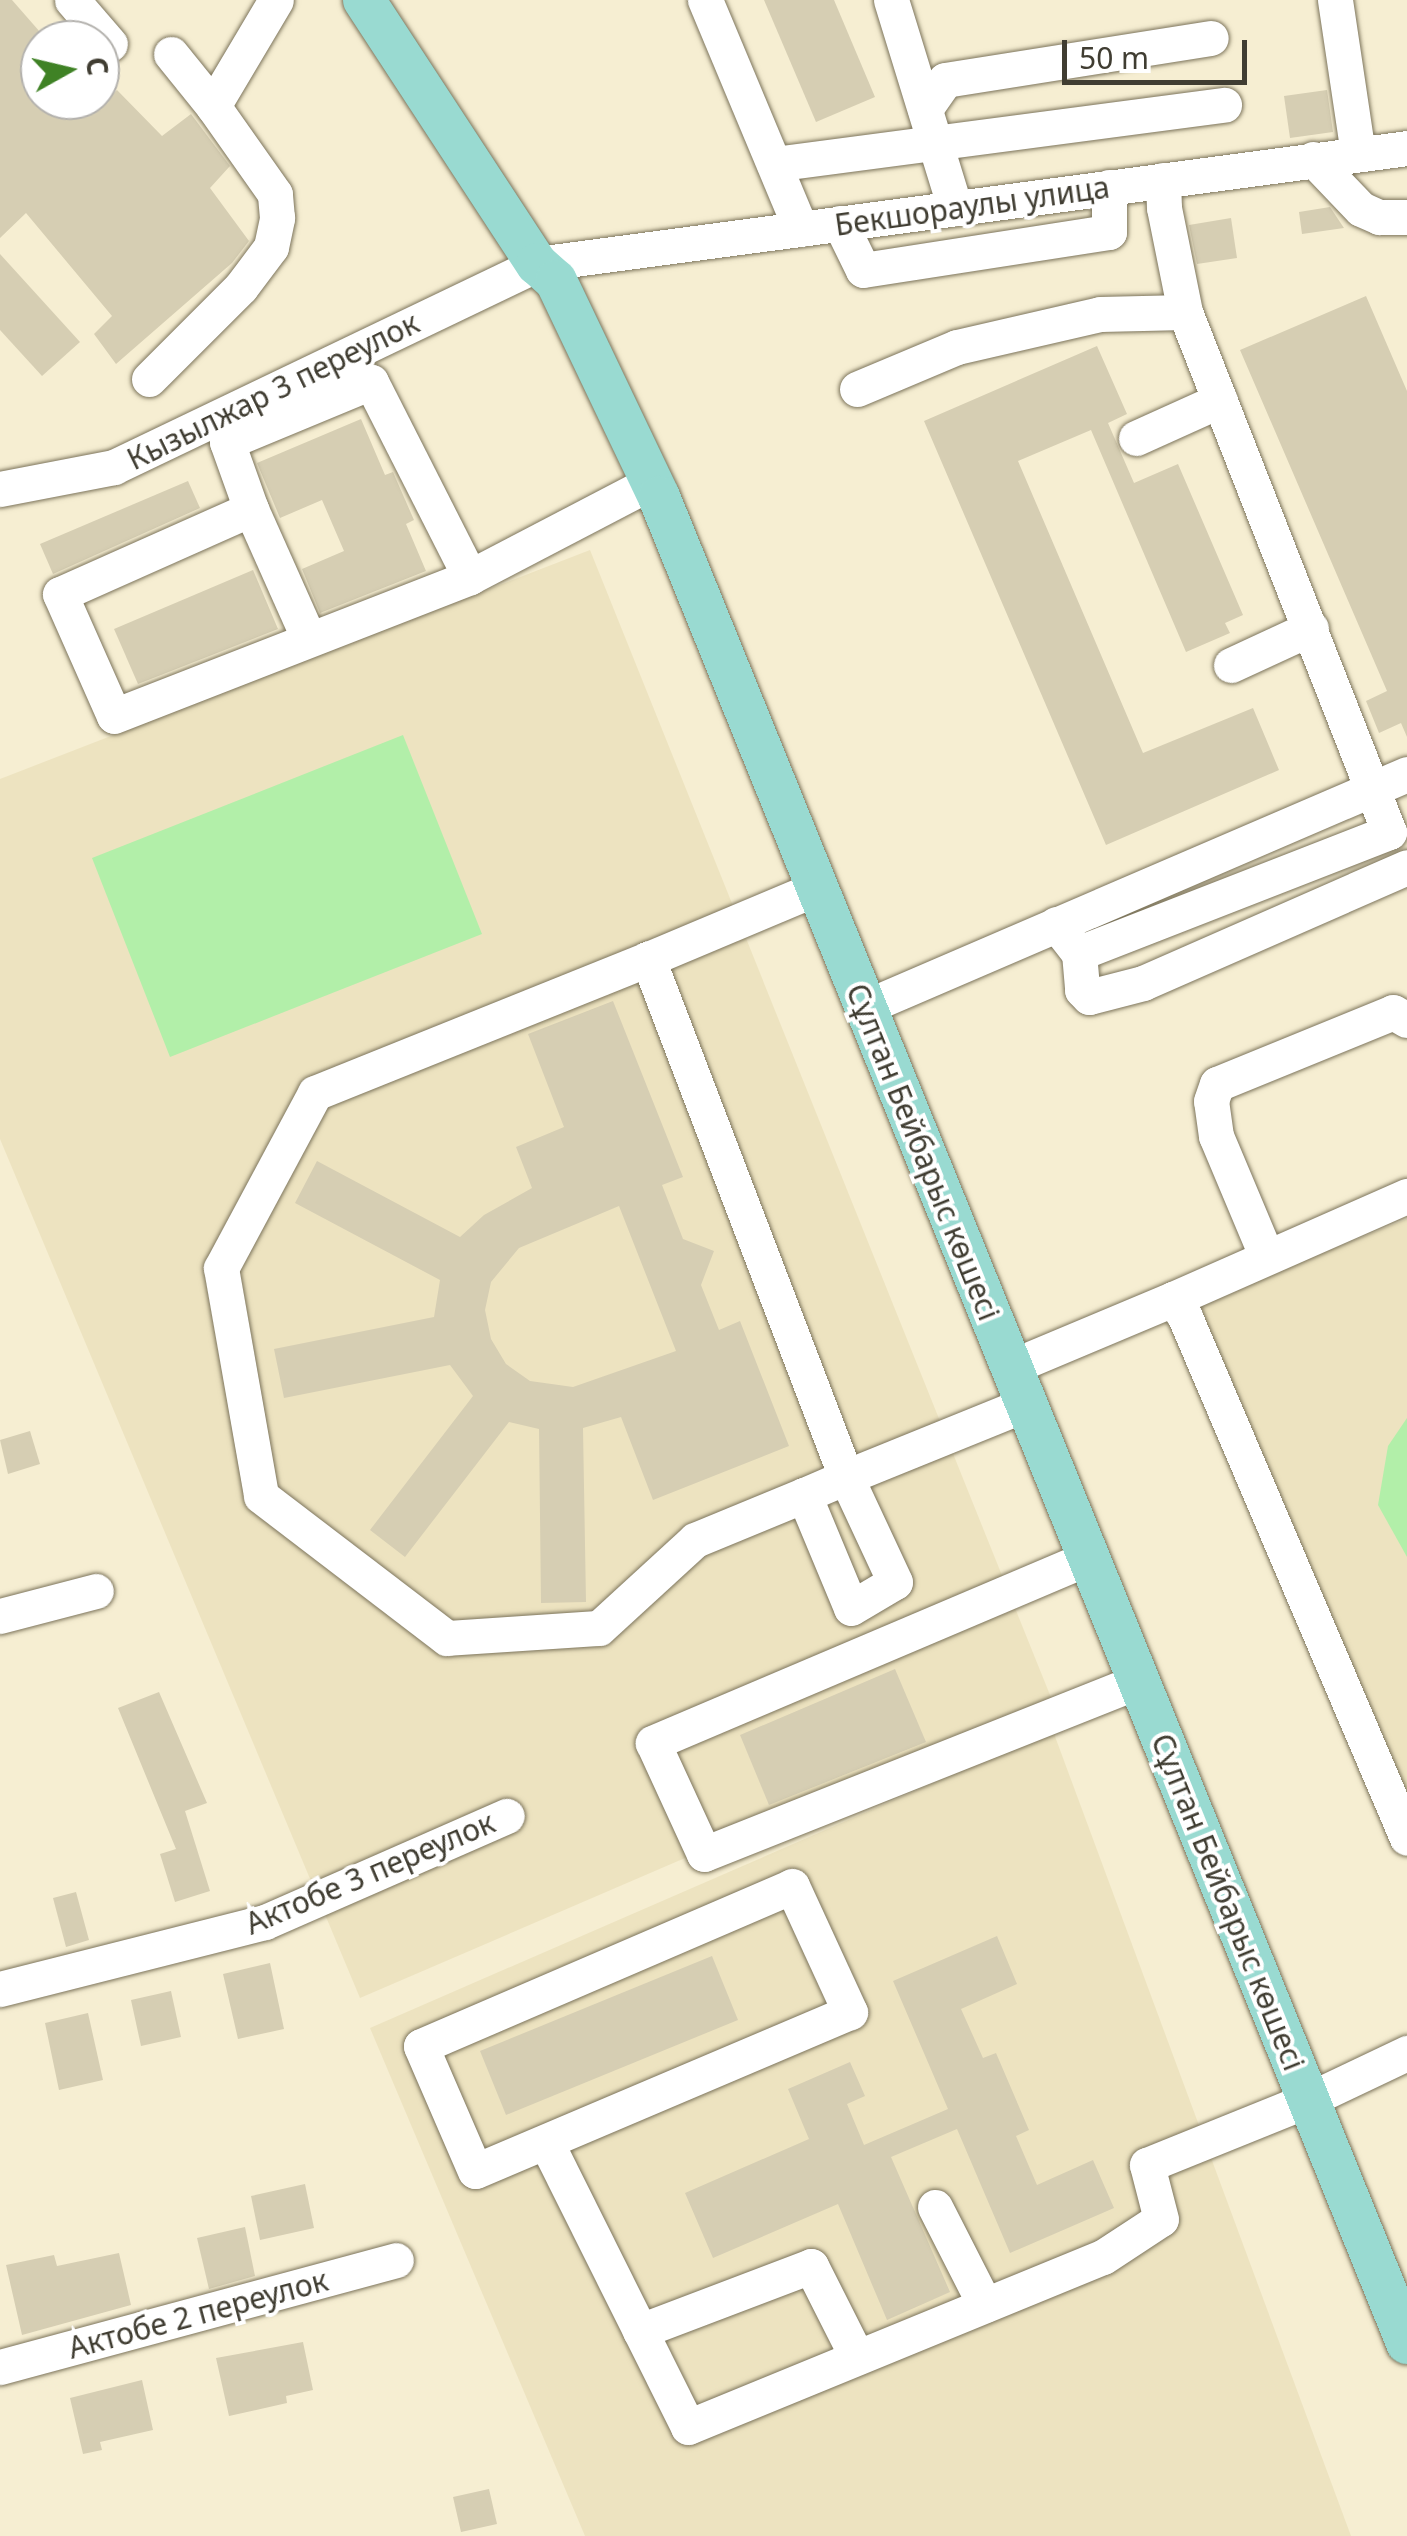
<!DOCTYPE html>
<html>
<head>
<meta charset="utf-8">
<style>
  body { margin:0 }
  #map { position:relative; width:1407px; height:2536px; overflow:hidden; background:#f6eed2; font-family:"Noto Sans",sans-serif }
  div>[style] { position:absolute }
  .built>* { inset:0; background:#ede3c0 }
  .green>* { inset:0; background:#b2efa9 }
  .building>* { inset:0; background:#d6ceb3 }
  .roads { filter:drop-shadow(0 0 2px #7c745b) drop-shadow(0 0 2px #7c745b) }
  .minor>* { height:35px; margin:-17.5px; padding:0 17.5px; transform-origin:17.5px; border-radius:17.5px; background:#fff }
  .major>* { height:42px; margin:-21px; padding:0 21px; transform-origin:21px; border-radius:21px; background:#99dad1 }
  span { translate:-50% -50%; white-space:nowrap; text-align:center; line-height:1.15; -webkit-text-stroke:8px #fff; paint-order:stroke }
  .street-label { font-size:30px; color:#403d32 }
  .north { position:absolute; left:20px; top:20px; width:100px; height:100px; box-sizing:border-box; background:#fff; border:2px solid #b3b1ad; border-radius:50%; rotate:82deg; font-size:28px; font-weight:700; line-height:40px; text-align:center; color:#403d32 }
  .north::after { content:''; display:block; margin:auto; width:35px; height:45px; background:#3f8225; clip-path:polygon(50% 0,100% 100%,50% 72%,0 100%) }
  .scale { position:absolute; left:1062px; top:40px; width:185px; height:45px; box-sizing:border-box; border:5px solid #403d32; border-top:0; padding-left:12px; font-size:30px; line-height:35px; white-space:nowrap; color:#403d32; -webkit-text-stroke:8px #fff; paint-order:stroke }
</style>
</head>
<body>
<div id="map">
  <div class="built">
    <i style="clip-path:polygon(590px 550px,1052px 1700px,360px 1998px,0 1139px,0 779px)"></i>
    <i style="clip-path:polygon(1407px 1219px,1407px 1818px,1199px 1303px)"></i>
    <i style="clip-path:polygon(1053px 1731px,1351px 2536px,585px 2536px,370px 2028px)"></i>
  </div>
  <div class="green">
    <i style="clip-path:polygon(403px 735px,482px 934px,170px 1057px,92px 858px)"></i>
    <i style="clip-path:polygon(1407px 1418px,1407px 1557px,1378px 1505px,1388px 1446px)"></i>
  </div>
  <div class="building">
    <i style="clip-path:polygon(0 0,12px 0,40px 32px,40px 100px,106px 100px,117px 90px,162px 136px,191px 114px,230px 166px,210px 188px,249px 241px,232px 263px,116px 364px,94px 334px,112px 316px,26px 213px,0 238px)"></i>
    <i style="clip-path:polygon(764px 0,834px 0,875px 97px,816px 122px)"></i>
    <i style="clip-path:polygon(1327px 90px,1333px 132px,1290px 138px,1284px 96px)"></i>
    <i style="clip-path:polygon(1330px 207px,1344px 228px,1302px 234px,1299px 212px)"></i>
    <i style="clip-path:polygon(1231px 218px,1237px 258px,1197px 264px,1189px 225px)"></i>
    <i style="clip-path:polygon(0 254px,80px 342px,42px 376px,0 330px)"></i>
    <i style="clip-path:polygon(1366px 296px,1407px 391px,1407px 737px,1401px 723px,1379px 733px,1366px 701px,1387px 691px,1240px 350px)"></i>
    <i style="clip-path:polygon(1097px 346px,1127px 414px,1108px 423px,1134px 483px,1178px 464px,1243px 615px,1225px 623px,1230px 633px,1186px 652px,1091px 430px,1018px 461px,1143px 753px,1253px 708px,1279px 770px,1106px 845px,924px 421px)"></i>
    <i style="clip-path:polygon(361px 419px,385px 475px,393px 472px,396px 479px,414px 520px,406px 524px,426px 571px,320px 613px,302px 569px,344px 551px,322px 500px,280px 518px,257px 463px)"></i>
    <i style="clip-path:polygon(188px 481px,200px 508px,53px 574px,40px 544px)"></i>
    <i style="clip-path:polygon(253px 570px,278px 629px,138px 684px,114px 629px)"></i>
    <i style="clip-path:polygon(evenodd,613px 1001px,683px 1177px,662px 1185px,683px 1239px,714px 1251px,701px 1285px,719px 1330px,740px 1321px,789px 1446px,653px 1500px,621px 1417px,583px 1428px,586px 1602px,541px 1603px,539px 1429px,509px 1422px,405px 1557px,370px 1530px,473px 1396px,450px 1365px,284px 1398px,274px 1349px,434px 1317px,440px 1280px,295px 1203px,317px 1161px,460px 1237px,484px 1215px,532px 1188px,516px 1147px,564px 1127px,528px 1034px,613px 1001px,619px 1206px,676px 1351px,573px 1387px,530px 1381px,506px 1364px,491px 1339px,485px 1310px,491px 1282px,519px 1248px,619px 1206px)"></i>
    <i style="clip-path:polygon(30px 1431px,40px 1464px,8px 1474px,0 1440px)"></i>
    <i style="clip-path:polygon(895px 1669px,926px 1742px,769px 1805px,740px 1735px)"></i>
    <i style="clip-path:polygon(159px 1692px,207px 1803px,185px 1811px,210px 1891px,175px 1902px,160px 1854px,176px 1849px,118px 1708px)"></i>
    <i style="clip-path:polygon(76px 1892px,89px 1940px,66px 1947px,53px 1898px)"></i>
    <i style="clip-path:polygon(997px 1936px,1017px 1984px,961px 2009px,983px 2058px,996px 2053px,1029px 2130px,1016px 2136px,1037px 2185px,1093px 2160px,1114px 2208px,1010px 2253px,957px 2129px,891px 2157px,950px 2292px,887px 2320px,838px 2204px,713px 2258px,685px 2193px,809px 2139px,788px 2089px,850px 2062px,865px 2096px,847px 2104px,864px 2145px,948px 2109px,893px 1981px)"></i>
    <i style="clip-path:polygon(712px 1956px,738px 2020px,506px 2115px,480px 2051px)"></i>
    <i style="clip-path:polygon(270px 1963px,284px 2029px,238px 2039px,223px 1974px)"></i>
    <i style="clip-path:polygon(171px 1991px,181px 2037px,141px 2046px,131px 2000px)"></i>
    <i style="clip-path:polygon(88px 2013px,103px 2080px,59px 2090px,45px 2023px)"></i>
    <i style="clip-path:polygon(305px 2184px,314px 2228px,260px 2240px,251px 2196px)"></i>
    <i style="clip-path:polygon(245px 2227px,255px 2276px,209px 2289px,197px 2238px)"></i>
    <i style="clip-path:polygon(119px 2253px,131px 2305px,22px 2335px,6px 2265px,54px 2255px,57px 2266px)"></i>
    <i style="clip-path:polygon(303px 2342px,313px 2390px,286px 2396px,287px 2403px,229px 2416px,216px 2358px)"></i>
    <i style="clip-path:polygon(142px 2380px,153px 2430px,100px 2442px,102px 2450px,83px 2454px,70px 2398px)"></i>
    <i style="clip-path:polygon(489px 2489px,497px 2524px,461px 2532px,453px 2497px)"></i>
  </div>
  <div class="roads">
    <div class="minor">
      <i style="left:72px;top:0;width:58px;rotate:49.2deg"></i>
      <i style="left:705px;top:0;width:248px;rotate:67.3deg"></i>
      <i style="left:891px;top:0;width:218px;rotate:72.9deg"></i>
      <i style="left:1335px;top:0;width:156px;rotate:81.5deg"></i>
      <i style="left:171px;top:54px;width:67px;rotate:51.1deg"></i>
      <i style="left:925px;top:109px;width:35px;rotate:-55deg"></i>
      <i style="left:945px;top:80px;width:269px;rotate:-9deg"></i>
      <i style="left:1313px;top:159px;width:69px;rotate:46.2deg"></i>
      <i style="left:1361px;top:209px;width:20px;rotate:24deg"></i>
      <i style="left:1379px;top:217px;width:28px"></i>
      <i style="left:774px;top:164px;width:454px;rotate:-7.5deg"></i>
      <i style="left:840px;top:223px;width:52px;rotate:63.9deg"></i>
      <i style="left:863px;top:270px;width:249px;rotate:-8.8deg"></i>
      <i style="left:1109px;top:232px;width:45px;rotate:-90deg"></i>
      <i style="left:149px;top:379px;width:130px;rotate:-45deg"></i>
      <i style="left:241px;top:287px;width:50px;rotate:-53.1deg"></i>
      <i style="left:271px;top:247px;width:30px;rotate:-78deg"></i>
      <i style="left:277px;top:218px;width:24px;rotate:-95deg"></i>
      <i style="left:275px;top:194px;width:108px;rotate:-125.2deg"></i>
      <i style="left:213px;top:106px;width:123px;rotate:-59.3deg"></i>
      <i style="left:857px;top:389px;width:108px;rotate:-22.8deg"></i>
      <i style="left:957px;top:347px;width:147px;rotate:-13deg"></i>
      <i style="left:1100px;top:314px;width:85px;rotate:-1.3deg"></i>
      <i style="left:1136px;top:438px;width:92px;rotate:-24.3deg"></i>
      <i style="left:0;top:489px;width:116px;rotate:-10.9deg"></i>
      <i style="left:114px;top:467px;width:469px;rotate:-25.6deg"></i>
      <i style="left:537px;top:264px;width:878px;rotate:-7.59deg"></i>
      <i style="left:251px;top:509px;width:142px;rotate:66deg"></i>
      <i style="left:470px;top:577px;width:219px;rotate:-116.9deg"></i>
      <i style="left:371px;top:382px;width:156px;rotate:157.4deg"></i>
      <i style="left:227px;top:442px;width:71px;rotate:70.3deg"></i>
      <i style="left:251px;top:509px;width:209px;rotate:156deg"></i>
      <i style="left:60px;top:594px;width:133px;rotate:66.1deg"></i>
      <i style="left:114px;top:716px;width:382px;rotate:-21.3deg"></i>
      <i style="left:470px;top:577px;width:205px;rotate:-27.6deg"></i>
      <i style="left:1231px;top:665px;width:88px;rotate:-24.8deg"></i>
      <i style="left:1056px;top:924px;width:37px;rotate:52deg"></i>
      <i style="left:1079px;top:953px;width:333px;rotate:-21.3deg"></i>
      <i style="left:1389px;top:832px;width:559px;rotate:-111.42deg"></i>
      <i style="left:1185px;top:312px;width:106px;rotate:-101.4deg"></i>
      <i style="left:1164px;top:208px;width:28px;rotate:-92deg"></i>
      <i style="left:1079px;top:953px;width:37px;rotate:85deg"></i>
      <i style="left:1082px;top:990px;width:10px;rotate:45deg"></i>
      <i style="left:1089px;top:997px;width:56px;rotate:-14.5deg"></i>
      <i style="left:1143px;top:983px;width:288px;rotate:-23.7deg"></i>
      <i style="left:648px;top:959px;width:183px;rotate:-22.8deg"></i>
      <i style="left:863px;top:1008px;width:592px;rotate:-23.27deg"></i>
      <i style="left:1266px;top:1255px;width:129px;rotate:-112.8deg"></i>
      <i style="left:1216px;top:1136px;width:35px;rotate:-98deg"></i>
      <i style="left:1211px;top:1101px;width:18px;rotate:-71deg"></i>
      <i style="left:1217px;top:1084px;width:190px;rotate:-22.2deg"></i>
      <i style="left:1393px;top:1012px;width:16px;rotate:30deg"></i>
      <i style="left:1173px;top:1299px;width:256px;rotate:-23.8deg"></i>
      <i style="left:1011px;top:1367px;width:176px;rotate:-22.8deg"></i>
      <i style="left:1173px;top:1299px;width:22px;rotate:56deg"></i>
      <i style="left:1185px;top:1317px;width:566px;rotate:66.92deg"></i>
      <i style="left:804px;top:1495px;width:122px;rotate:67.4deg"></i>
      <i style="left:851px;top:1608px;width:51px;rotate:-30.6deg"></i>
      <i style="left:895px;top:1582px;width:116px;rotate:-115deg"></i>
      <i style="left:846px;top:1477px;width:555px;rotate:-110.92deg"></i>
      <i style="left:648px;top:959px;width:359px;rotate:158.1deg"></i>
      <i style="left:315px;top:1093px;width:199px;rotate:118.2deg"></i>
      <i style="left:221px;top:1268px;width:231px;rotate:80deg"></i>
      <i style="left:261px;top:1496px;width:234px;rotate:37.4deg"></i>
      <i style="left:447px;top:1638px;width:152px;rotate:-3.8deg"></i>
      <i style="left:599px;top:1628px;width:130px;rotate:-42.5deg"></i>
      <i style="left:695px;top:1540px;width:118px;rotate:-22.4deg"></i>
      <i style="left:804px;top:1495px;width:46px;rotate:-23.2deg"></i>
      <i style="left:846px;top:1477px;width:194px;rotate:-22.1deg"></i>
      <i style="left:1088px;top:1558px;width:473px;rotate:157deg"></i>
      <i style="left:653px;top:1743px;width:122px;rotate:65.3deg"></i>
      <i style="left:704px;top:1854px;width:468px;rotate:-21.7deg"></i>
      <i style="left:0;top:1616px;width:99px;rotate:-14.6deg"></i>
      <i style="left:792px;top:1886px;width:139px;rotate:65.3deg"></i>
      <i style="left:850px;top:2012px;width:407px;rotate:157deg"></i>
      <i style="left:475px;top:2171px;width:136px;rotate:-113.4deg"></i>
      <i style="left:421px;top:2046px;width:404px;rotate:-23.3deg"></i>
      <i style="left:0;top:1989px;width:273px;rotate:-14.2deg"></i>
      <i style="left:265px;top:1922px;width:264px;rotate:-23.7deg"></i>
      <i style="left:547px;top:2144px;width:316px;rotate:63.5deg"></i>
      <i style="left:688px;top:2427px;width:448px;rotate:-22.3deg"></i>
      <i style="left:1103px;top:2257px;width:69px;rotate:-33.2deg"></i>
      <i style="left:1161px;top:2219px;width:56px;rotate:-104.5deg"></i>
      <i style="left:1147px;top:2165px;width:174px;rotate:-22deg"></i>
      <i style="left:1308px;top:2100px;width:110px;rotate:-25.4deg"></i>
      <i style="left:935px;top:2207px;width:110px;rotate:63deg"></i>
      <i style="left:640px;top:2331px;width:183px;rotate:-20.8deg"></i>
      <i style="left:811px;top:2266px;width:102px;rotate:63.2deg"></i>
      <i style="left:0;top:2367px;width:410px;rotate:-15.1deg"></i>
    </div>
    <div class="major">
      <i style="left:364px;top:0;width:316px;rotate:56.8deg"></i>
      <i style="left:537px;top:264px;width:25px;rotate:42deg"></i>
      <i style="left:556px;top:281px;width:239px;rotate:64.5deg"></i>
      <i style="left:659px;top:497px;width:1992px;rotate:67.94deg"></i>
    </div>
  </div>
  <div class="street-label">
    <span style="left:972px;top:206px;rotate:-8deg">Бекшораулы улица</span>
    <span style="left:273px;top:391px;rotate:-26deg">Кызылжар 3 переулок</span>
    <span style="left:923px;top:1152px;rotate:68deg">Сұлтан Бейбарыс көшесі</span>
    <span style="left:370px;top:1873px;rotate:-23deg">Актобе 3 переулок</span>
    <span style="left:1228px;top:1902px;rotate:68deg">Сұлтан Бейбарыс көшесі</span>
    <span style="left:198px;top:2314px;rotate:-15deg">Актобе 2 переулок</span>
  </div>
  <div class="north">С</div>
  <div class="scale">50 m</div>
</div>
</body>
</html>
